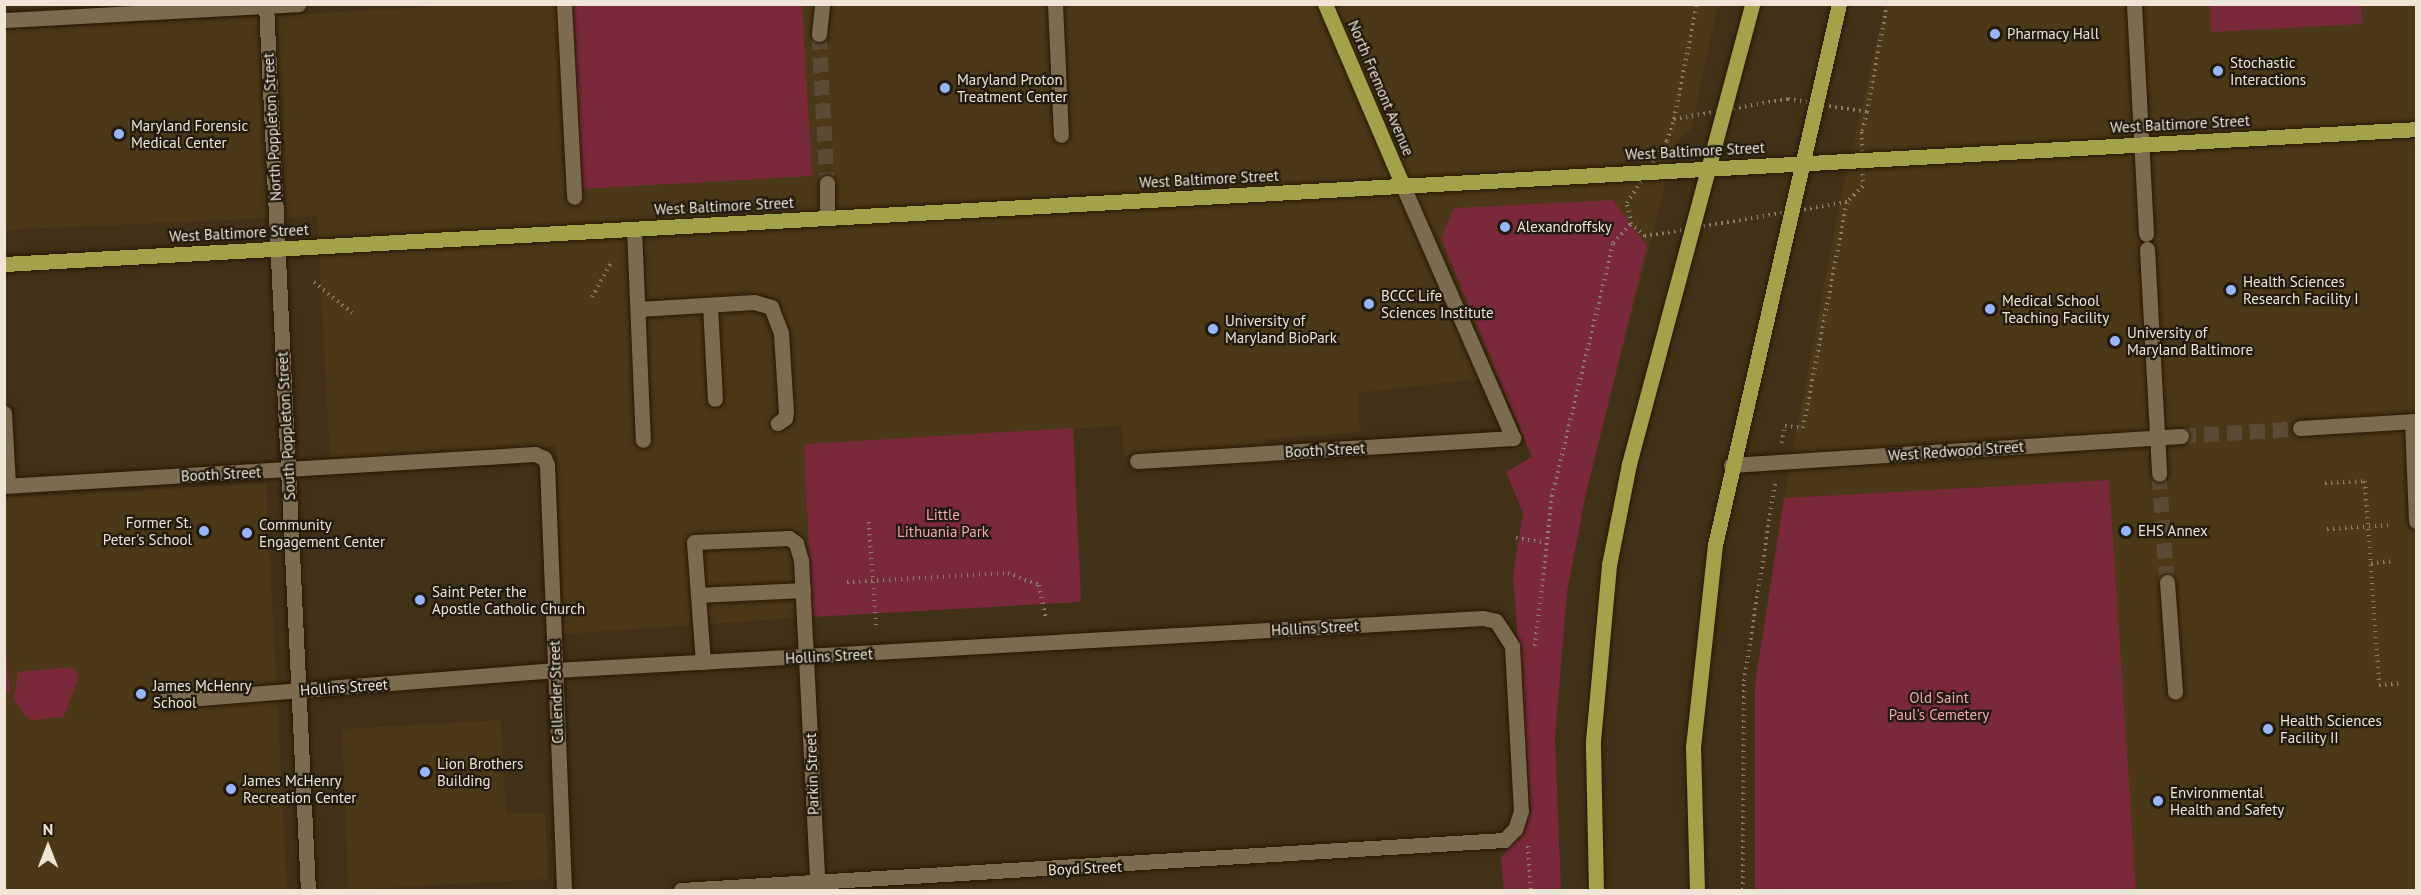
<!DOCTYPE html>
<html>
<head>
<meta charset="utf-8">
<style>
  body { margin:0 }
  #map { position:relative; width:2421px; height:895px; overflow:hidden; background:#403117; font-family:"PT Sans",sans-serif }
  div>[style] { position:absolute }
  .built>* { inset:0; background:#4a3816 }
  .green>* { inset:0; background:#7a293b }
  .minor-tunnel>* { height:15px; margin-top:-7.5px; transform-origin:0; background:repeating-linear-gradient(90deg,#5a4c34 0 15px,transparent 0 23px) }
  .path>* { height:4px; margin-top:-2px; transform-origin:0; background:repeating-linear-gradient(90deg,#8a7e68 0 1.5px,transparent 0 6px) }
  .roads { filter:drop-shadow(0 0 2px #271901) drop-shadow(0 0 2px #271901) }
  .minor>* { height:15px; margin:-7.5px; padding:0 7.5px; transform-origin:7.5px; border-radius:7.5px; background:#7b6b4f }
  .major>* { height:15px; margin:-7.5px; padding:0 7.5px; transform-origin:7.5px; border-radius:7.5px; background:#a1a24a }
  .dots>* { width:16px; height:16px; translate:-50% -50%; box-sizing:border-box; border:3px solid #211b0f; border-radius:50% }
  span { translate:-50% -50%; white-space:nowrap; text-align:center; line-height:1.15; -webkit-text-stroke:4.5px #211b0f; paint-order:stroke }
  .poi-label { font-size:15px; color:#efe5d6 }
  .left { translate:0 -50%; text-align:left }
  .right { translate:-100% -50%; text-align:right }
  .street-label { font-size:15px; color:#efe5d6 }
  .park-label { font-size:15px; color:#f4a6b1 }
  .frame { position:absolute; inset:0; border:6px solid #efe5d6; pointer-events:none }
  .north { position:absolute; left:18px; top:817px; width:60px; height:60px; -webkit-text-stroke:4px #211b0f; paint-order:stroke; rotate:0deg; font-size:16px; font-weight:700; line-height:24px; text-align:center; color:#efe5d6 }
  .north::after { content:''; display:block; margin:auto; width:21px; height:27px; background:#efe5d6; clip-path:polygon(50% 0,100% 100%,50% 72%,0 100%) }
</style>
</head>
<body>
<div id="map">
  <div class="built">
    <i style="clip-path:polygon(484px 4px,1718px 5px,1691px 129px,1676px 142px,1586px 493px,1532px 457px,1498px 377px,1358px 393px,1360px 432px,1265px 439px,1266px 448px,1124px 456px,1122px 426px,804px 444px,812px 617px,564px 634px,556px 446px,330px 459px,317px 216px,5px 230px,5px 30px)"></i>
    <i style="clip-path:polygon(1885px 5px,2416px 5px,2416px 890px,2136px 890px,2108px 480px,1784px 498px,1840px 201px)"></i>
    <i style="clip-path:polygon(266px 483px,287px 890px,5px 890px,5px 498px)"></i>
    <i style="clip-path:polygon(501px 720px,506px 813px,545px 813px,548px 879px,348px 890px,342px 729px)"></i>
  </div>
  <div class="green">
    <i style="clip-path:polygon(573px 5px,802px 5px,812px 176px,581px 189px)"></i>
    <i style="clip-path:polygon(2210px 5px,2361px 5px,2362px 24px,2211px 32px)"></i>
    <i style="clip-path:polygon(1613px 200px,1647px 246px,1586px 493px,1567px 592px,1555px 738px,1561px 890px,1504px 890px,1501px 859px,1531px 812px,1513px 575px,1523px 513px,1506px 472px,1532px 457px,1441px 239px,1454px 208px)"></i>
    <i style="clip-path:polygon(1073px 428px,1081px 602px,812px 617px,804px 444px)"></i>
    <i style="clip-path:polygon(2109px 480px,2136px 890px,1755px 890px,1755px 684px,1784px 498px)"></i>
    <i style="clip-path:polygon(5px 644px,10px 693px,5px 694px,4px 644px)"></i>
    <i style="clip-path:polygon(71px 667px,79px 676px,64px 717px,32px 720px,25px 716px,14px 699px,18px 672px)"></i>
  </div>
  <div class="minor-tunnel">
    <i style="left:819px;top:34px;width:149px;rotate:86.9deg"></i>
    <i style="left:2181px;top:436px;width:119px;rotate:-3.8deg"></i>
    <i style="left:2159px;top:474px;width:108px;rotate:85.8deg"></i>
  </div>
  <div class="path">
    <i style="left:1788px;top:99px;width:80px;rotate:9.3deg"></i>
    <i style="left:1867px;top:112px;width:21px;rotate:104deg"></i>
    <i style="left:1862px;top:132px;width:54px;rotate:88.9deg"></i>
    <i style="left:1863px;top:186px;width:23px;rotate:135deg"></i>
    <i style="left:1847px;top:202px;width:205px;rotate:170.4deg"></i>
    <i style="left:1645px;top:236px;width:18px;rotate:-139deg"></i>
    <i style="left:1631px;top:224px;width:21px;rotate:-101deg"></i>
    <i style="left:1627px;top:203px;width:74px;rotate:-57.2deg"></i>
    <i style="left:1667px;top:141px;width:23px;rotate:-72deg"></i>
    <i style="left:1674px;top:119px;width:116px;rotate:-10deg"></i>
    <i style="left:1867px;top:112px;width:110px;rotate:-79.5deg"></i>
    <i style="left:1674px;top:119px;width:117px;rotate:-78.7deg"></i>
    <i style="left:314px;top:282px;width:49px;rotate:39.2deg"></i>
    <i style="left:592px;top:297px;width:41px;rotate:-60.9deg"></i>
    <i style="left:1782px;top:443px;width:17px;rotate:-80deg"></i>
    <i style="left:1785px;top:426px;width:18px;rotate:6deg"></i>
    <i style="left:1803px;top:428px;width:230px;rotate:-79deg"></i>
    <i style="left:2325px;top:483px;width:40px;rotate:-2.9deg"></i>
    <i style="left:2365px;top:481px;width:204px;rotate:86.1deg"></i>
    <i style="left:2379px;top:685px;width:21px;rotate:-5deg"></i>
    <i style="left:869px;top:522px;width:104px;rotate:86.1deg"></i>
    <i style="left:2327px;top:529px;width:63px;rotate:-3.6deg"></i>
    <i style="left:1516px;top:538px;width:30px;rotate:9deg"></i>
    <i style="left:2371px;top:563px;width:22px;rotate:-5deg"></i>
    <i style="left:847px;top:582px;width:161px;rotate:-3.2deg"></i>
    <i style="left:1008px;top:573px;width:33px;rotate:21deg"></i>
    <i style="left:1039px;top:585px;width:32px;rotate:79deg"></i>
    <i style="left:1535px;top:646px;width:151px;rotate:-83.5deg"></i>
    <i style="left:1552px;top:496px;width:260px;rotate:-76.4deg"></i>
    <i style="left:1613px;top:243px;width:26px;rotate:-47deg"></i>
    <i style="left:1528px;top:846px;width:44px;rotate:86.1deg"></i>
    <i style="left:1743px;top:890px;width:209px;rotate:-89.7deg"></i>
    <i style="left:1744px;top:681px;width:200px;rotate:-81.1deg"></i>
  </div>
  <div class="roads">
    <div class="minor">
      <i style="left:266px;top:4px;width:887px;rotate:87.29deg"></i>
      <i style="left:564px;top:4px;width:193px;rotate:87deg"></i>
      <i style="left:1055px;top:4px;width:131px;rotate:87.4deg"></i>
      <i style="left:2134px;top:4px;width:230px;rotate:87deg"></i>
      <i style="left:4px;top:20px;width:295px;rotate:-3.1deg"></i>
      <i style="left:819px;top:34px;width:30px;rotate:-84deg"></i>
      <i style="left:827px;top:218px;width:35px;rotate:-90deg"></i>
      <i style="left:634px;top:229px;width:211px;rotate:87.6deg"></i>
      <i style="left:2147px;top:249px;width:225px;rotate:86.9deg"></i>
      <i style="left:710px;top:305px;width:94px;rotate:87deg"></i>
      <i style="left:638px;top:309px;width:116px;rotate:-3.5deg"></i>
      <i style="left:754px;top:302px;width:18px;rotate:16deg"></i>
      <i style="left:771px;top:307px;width:28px;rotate:69deg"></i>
      <i style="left:781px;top:333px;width:79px;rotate:86.4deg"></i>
      <i style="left:786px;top:412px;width:6px;rotate:99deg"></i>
      <i style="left:785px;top:418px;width:9px;rotate:144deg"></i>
      <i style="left:4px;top:413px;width:72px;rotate:86.8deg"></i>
      <i style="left:2412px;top:421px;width:100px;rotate:87.7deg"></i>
      <i style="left:2300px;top:428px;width:116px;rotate:-3.5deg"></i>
      <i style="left:1137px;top:461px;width:377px;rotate:-3.5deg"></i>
      <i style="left:1513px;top:438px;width:275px;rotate:-113.6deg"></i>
      <i style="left:1731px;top:465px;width:451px;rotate:-3.7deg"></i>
      <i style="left:4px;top:486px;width:532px;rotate:-3.45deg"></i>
      <i style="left:535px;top:454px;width:10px;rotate:24deg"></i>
      <i style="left:544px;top:458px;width:8px;rotate:67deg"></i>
      <i style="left:547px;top:465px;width:425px;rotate:87.7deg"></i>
      <i style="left:2167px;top:582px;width:110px;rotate:85.8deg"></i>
      <i style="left:698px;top:595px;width:105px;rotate:-2.7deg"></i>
      <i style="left:703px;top:662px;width:120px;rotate:-94.3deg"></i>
      <i style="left:694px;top:542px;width:95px;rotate:-2.4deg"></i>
      <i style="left:789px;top:538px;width:9px;rotate:36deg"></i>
      <i style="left:796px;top:543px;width:18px;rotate:74deg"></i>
      <i style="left:801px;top:560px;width:330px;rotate:87.1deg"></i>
      <i style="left:163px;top:701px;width:393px;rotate:-4.5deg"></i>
      <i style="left:555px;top:670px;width:929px;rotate:-3.21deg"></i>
      <i style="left:1483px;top:618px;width:13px;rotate:13deg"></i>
      <i style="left:1496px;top:621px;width:30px;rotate:57deg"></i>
      <i style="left:1512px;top:646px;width:165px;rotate:86.9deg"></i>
      <i style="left:1521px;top:811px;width:19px;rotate:108deg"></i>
      <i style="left:1515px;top:829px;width:16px;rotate:135deg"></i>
      <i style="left:1504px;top:840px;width:825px;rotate:176.52deg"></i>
    </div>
    <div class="major">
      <i style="left:1325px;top:4px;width:198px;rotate:66.8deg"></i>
      <i style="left:4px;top:264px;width:2416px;rotate:-3.2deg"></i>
      <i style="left:1596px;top:890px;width:149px;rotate:-91.2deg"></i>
      <i style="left:1593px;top:741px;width:177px;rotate:-84.8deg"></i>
      <i style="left:1609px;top:565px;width:103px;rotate:-78.8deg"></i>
      <i style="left:1629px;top:464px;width:476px;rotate:-75deg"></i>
      <i style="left:1697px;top:890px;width:143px;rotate:-91.6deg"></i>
      <i style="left:1693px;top:747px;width:203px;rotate:-83.8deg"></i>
      <i style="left:1715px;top:545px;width:555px;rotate:-77.09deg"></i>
    </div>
  </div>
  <div class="dots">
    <i style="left:1995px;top:34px;background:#96b6fd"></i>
    <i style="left:2218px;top:71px;background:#96b6fd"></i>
    <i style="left:945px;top:88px;background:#96b6fd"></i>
    <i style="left:119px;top:134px;background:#96b6fd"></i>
    <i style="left:1505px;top:227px;background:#96b6fd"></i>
    <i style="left:2231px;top:290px;background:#96b6fd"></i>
    <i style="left:1369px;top:304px;background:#96b6fd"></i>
    <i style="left:1990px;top:309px;background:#96b6fd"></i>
    <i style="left:1213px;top:329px;background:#96b6fd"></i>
    <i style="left:2115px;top:341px;background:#96b6fd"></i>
    <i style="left:204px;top:531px;background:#96b6fd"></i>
    <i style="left:2126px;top:531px;background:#96b6fd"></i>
    <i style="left:247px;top:533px;background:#96b6fd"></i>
    <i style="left:420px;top:600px;background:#96b6fd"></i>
    <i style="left:141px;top:694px;background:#96b6fd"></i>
    <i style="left:2268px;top:729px;background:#96b6fd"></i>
    <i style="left:425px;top:772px;background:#96b6fd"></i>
    <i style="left:231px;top:789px;background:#96b6fd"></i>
    <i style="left:2158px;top:801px;background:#96b6fd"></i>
  </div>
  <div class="poi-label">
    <span class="left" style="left:2007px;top:34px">Pharmacy Hall</span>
    <span class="left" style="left:2230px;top:71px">Stochastic<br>Interactions</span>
    <span class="left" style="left:957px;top:88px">Maryland Proton<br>Treatment Center</span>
    <span class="left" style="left:131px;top:134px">Maryland Forensic<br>Medical Center</span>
    <span class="left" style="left:1517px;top:227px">Alexandroffsky</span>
    <span class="left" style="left:2243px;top:290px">Health Sciences<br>Research Facility I</span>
    <span class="left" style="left:1381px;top:304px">BCCC Life<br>Sciences Institute</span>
    <span class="left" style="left:2002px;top:309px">Medical School<br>Teaching Facility</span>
    <span class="left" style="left:1225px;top:329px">University of<br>Maryland BioPark</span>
    <span class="left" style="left:2127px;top:341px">University of<br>Maryland Baltimore</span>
    <span class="right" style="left:192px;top:531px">Former St.<br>Peter's School</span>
    <span class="left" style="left:259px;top:533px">Community<br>Engagement Center</span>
    <span class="left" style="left:2138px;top:531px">EHS Annex</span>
    <span class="left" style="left:432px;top:600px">Saint Peter the<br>Apostle Catholic Church</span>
    <span class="left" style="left:153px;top:694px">James McHenry<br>School</span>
    <span class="left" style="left:2280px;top:729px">Health Sciences<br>Facility II</span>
    <span class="left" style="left:437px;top:772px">Lion Brothers<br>Building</span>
    <span class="left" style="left:243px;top:789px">James McHenry<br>Recreation Center</span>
    <span class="left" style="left:2170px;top:801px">Environmental<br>Health and Safety</span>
  </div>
  <div class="street-label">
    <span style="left:1381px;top:88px;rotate:67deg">North Fremont Avenue</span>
    <span style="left:2180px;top:124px;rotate:-3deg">West Baltimore Street</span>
    <span style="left:272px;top:127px;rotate:-93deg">North Poppleton Street</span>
    <span style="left:1695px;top:151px;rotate:-3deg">West Baltimore Street</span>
    <span style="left:1209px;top:179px;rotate:-3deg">West Baltimore Street</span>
    <span style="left:724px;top:206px;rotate:-3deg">West Baltimore Street</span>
    <span style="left:239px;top:233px;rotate:-3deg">West Baltimore Street</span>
    <span style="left:286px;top:426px;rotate:-93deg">South Poppleton Street</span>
    <span style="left:1325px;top:450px;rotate:-3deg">Booth Street</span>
    <span style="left:1956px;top:451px;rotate:-4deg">West Redwood Street</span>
    <span style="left:221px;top:474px;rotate:-3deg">Booth Street</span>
    <span style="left:1315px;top:628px;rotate:-3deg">Hollins Street</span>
    <span style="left:829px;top:656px;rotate:-3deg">Hollins Street</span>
    <span style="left:344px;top:687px;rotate:-4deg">Hollins Street</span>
    <span style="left:556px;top:692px;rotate:-92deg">Callender Street</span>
    <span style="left:812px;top:774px;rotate:-92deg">Parkin Street</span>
    <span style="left:1085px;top:868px;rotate:-3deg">Boyd Street</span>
  </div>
  <div class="park-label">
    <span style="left:943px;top:523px">Little<br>Lithuania Park</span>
    <span style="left:1939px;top:706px">Old Saint<br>Paul's Cemetery</span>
  </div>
  <div class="frame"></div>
  <div class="north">N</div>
</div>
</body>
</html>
